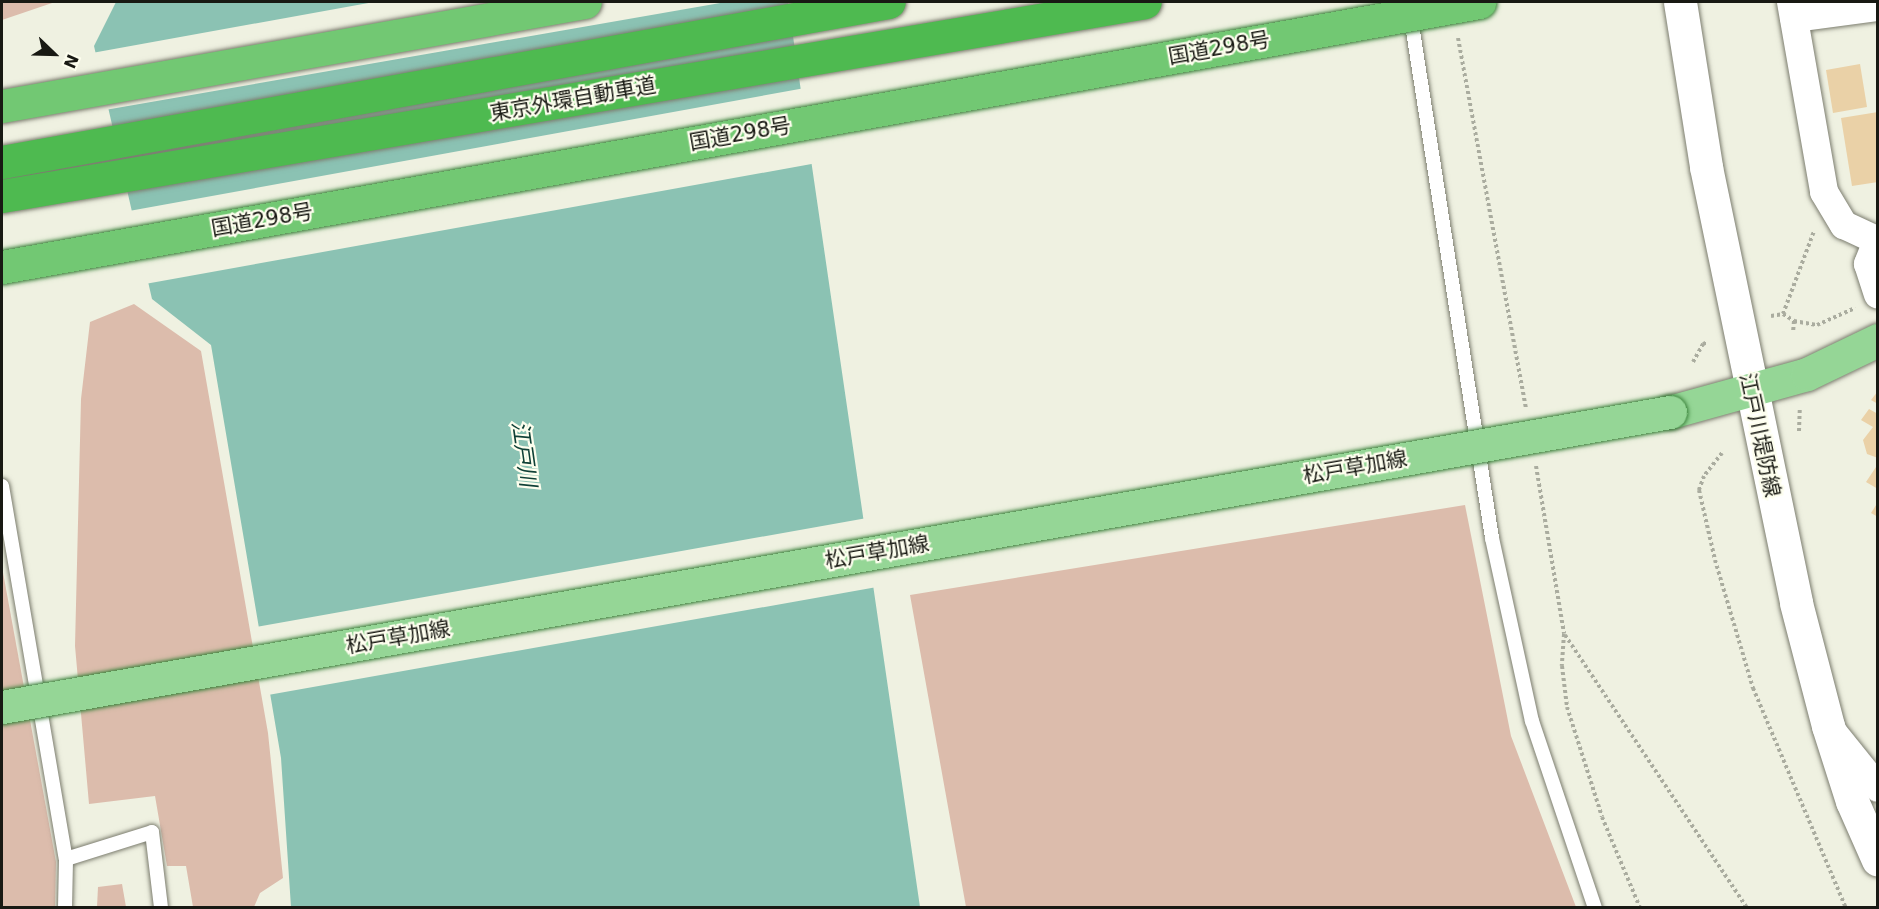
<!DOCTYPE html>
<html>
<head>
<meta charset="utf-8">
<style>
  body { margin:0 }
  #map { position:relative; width:1879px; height:909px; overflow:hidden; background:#eff1e1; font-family:"DejaVu Sans","Noto Sans JP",sans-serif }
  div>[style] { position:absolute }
  .green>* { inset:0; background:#dcbcac }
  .water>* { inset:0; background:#8bc2b3 }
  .pier>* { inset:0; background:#eff1e1 }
  .building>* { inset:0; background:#ead1a7 }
  .path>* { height:4px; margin-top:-2px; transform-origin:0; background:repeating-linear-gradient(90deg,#aaac9f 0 3px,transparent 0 6px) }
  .roads { filter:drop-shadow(0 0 2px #7c7d6f) drop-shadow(0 0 2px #7c7d6f) }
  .service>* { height:14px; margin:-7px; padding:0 7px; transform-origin:7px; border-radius:7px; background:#fff }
  .minor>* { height:28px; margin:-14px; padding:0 14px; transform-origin:14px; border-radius:14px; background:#fff }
  .secondary>* { height:33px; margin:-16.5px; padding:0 16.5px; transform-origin:16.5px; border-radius:16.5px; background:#fff }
  .primary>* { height:33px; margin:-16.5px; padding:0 16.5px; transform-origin:16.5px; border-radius:16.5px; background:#95d696 }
  .trunk>* { height:33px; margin:-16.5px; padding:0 16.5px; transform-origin:16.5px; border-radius:16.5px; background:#72c873 }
  .motorway>* { height:33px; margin:-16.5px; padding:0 16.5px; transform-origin:16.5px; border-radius:16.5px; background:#4eba50 }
  .bridges { filter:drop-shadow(0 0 2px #3b823b) drop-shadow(0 0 2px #3b823b) }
  .primary-bridge>* { height:33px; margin:-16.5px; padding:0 16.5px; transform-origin:16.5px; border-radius:16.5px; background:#95d696 }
  .trunk-bridge>* { height:33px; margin:-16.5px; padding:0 16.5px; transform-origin:16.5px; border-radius:16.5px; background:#72c873 }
  span { translate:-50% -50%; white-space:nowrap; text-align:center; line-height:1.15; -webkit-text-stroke:4.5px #fdfeee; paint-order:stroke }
  .street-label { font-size:21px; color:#181913 }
  .water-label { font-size:22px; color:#0f4036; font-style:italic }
  .frame { position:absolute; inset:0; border:3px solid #181913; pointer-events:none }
  .north { position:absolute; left:24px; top:24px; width:60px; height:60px; -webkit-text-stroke:4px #fdfeee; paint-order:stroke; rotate:113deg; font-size:16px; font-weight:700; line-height:24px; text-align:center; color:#181913 }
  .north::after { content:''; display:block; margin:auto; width:21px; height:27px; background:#181913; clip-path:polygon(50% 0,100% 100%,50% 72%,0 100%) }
</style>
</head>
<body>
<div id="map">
  <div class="green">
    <i style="clip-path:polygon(2px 2px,55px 2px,2px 20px)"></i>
    <i style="clip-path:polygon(134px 304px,201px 351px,268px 733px,283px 878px,260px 893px,254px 907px,193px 907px,186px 866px,167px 866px,155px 796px,89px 804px,75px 646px,81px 399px,90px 322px)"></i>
    <i style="clip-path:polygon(1465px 505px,1511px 736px,1576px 907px,966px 907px,910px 595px)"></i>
    <i style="clip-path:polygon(2px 567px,56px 862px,55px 907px,2px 907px)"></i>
    <i style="clip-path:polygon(122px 884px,126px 907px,97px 907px,98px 887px)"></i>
  </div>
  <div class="water">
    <i style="clip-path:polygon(116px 2px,788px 2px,920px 907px,291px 907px,281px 758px,211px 345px,152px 299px,94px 46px)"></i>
  </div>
  <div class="pier">
    <i style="clip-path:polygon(374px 2px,726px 2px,105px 110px,92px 53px)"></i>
    <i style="clip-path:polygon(805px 88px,817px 163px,145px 284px,129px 211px)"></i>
    <i style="clip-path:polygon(867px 518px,877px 587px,268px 695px,256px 627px)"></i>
  </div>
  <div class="building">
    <i style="clip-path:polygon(1860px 64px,1867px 107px,1833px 113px,1826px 70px)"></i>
    <i style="clip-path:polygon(1878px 112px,1878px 182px,1852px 186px,1841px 118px)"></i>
    <i style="clip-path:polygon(1878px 391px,1878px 404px,1871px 400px)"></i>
    <i style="clip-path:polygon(1869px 409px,1878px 414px,1878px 458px,1867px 454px,1863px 440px,1873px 427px,1861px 420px)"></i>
    <i style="clip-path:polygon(1878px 464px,1878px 489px,1866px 482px)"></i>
    <i style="clip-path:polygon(1878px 502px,1878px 517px,1871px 513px)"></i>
  </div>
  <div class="path">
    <i style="left:1458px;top:38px;width:376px;rotate:79.6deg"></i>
    <i style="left:1783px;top:314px;width:89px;rotate:-69.5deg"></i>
    <i style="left:1771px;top:316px;width:12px;rotate:-9deg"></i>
    <i style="left:1783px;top:314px;width:13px;rotate:32deg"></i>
    <i style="left:1794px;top:321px;width:11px;rotate:95deg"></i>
    <i style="left:1794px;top:321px;width:23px;rotate:10deg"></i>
    <i style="left:1817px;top:325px;width:42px;rotate:-24.1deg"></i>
    <i style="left:1693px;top:362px;width:21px;rotate:-61deg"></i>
    <i style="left:1703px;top:344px;width:5px;rotate:-22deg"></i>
    <i style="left:1799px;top:431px;width:23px;rotate:-88deg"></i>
    <i style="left:1722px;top:453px;width:29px;rotate:128deg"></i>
    <i style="left:1704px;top:476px;width:15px;rotate:110deg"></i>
    <i style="left:1699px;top:490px;width:72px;rotate:77.1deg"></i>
    <i style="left:1715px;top:560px;width:134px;rotate:73.5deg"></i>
    <i style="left:1753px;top:688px;width:239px;rotate:67.1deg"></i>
    <i style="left:1536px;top:466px;width:170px;rotate:80.5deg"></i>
    <i style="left:1564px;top:634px;width:32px;rotate:94deg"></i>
    <i style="left:1562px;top:666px;width:41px;rotate:83deg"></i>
    <i style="left:1567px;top:707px;width:115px;rotate:72.3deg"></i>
    <i style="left:1602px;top:817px;width:99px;rotate:67.3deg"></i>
    <i style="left:1565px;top:635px;width:328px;rotate:56.3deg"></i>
  </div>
  <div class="roads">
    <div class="service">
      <i style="left:1410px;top:12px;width:532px;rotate:81.14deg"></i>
      <i style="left:1492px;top:538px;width:187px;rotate:77.7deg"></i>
      <i style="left:1532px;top:721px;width:197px;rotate:71.4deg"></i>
      <i style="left:2px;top:486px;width:378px;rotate:80.3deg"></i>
      <i style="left:65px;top:908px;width:49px;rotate:-88.8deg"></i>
      <i style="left:66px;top:859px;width:90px;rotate:-17.4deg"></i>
      <i style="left:152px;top:832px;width:77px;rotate:83.2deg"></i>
    </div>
    <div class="minor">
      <i style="left:1791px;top:2px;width:193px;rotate:80.1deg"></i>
      <i style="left:1824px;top:192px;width:39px;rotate:59deg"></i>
      <i style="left:1844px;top:225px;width:35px;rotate:25deg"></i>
      <i style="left:1794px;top:18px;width:85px;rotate:-7.5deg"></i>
      <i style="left:1878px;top:239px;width:27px;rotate:112deg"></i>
      <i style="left:1868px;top:264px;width:32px;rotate:72deg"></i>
      <i style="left:1832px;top:731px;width:73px;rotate:51.1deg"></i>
    </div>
    <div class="secondary">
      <i style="left:1680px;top:2px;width:167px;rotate:81deg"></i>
      <i style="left:1706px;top:167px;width:445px;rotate:78.3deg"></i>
      <i style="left:1796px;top:603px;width:127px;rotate:75.4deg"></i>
      <i style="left:1828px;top:726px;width:79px;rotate:72.3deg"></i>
      <i style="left:1852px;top:801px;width:64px;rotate:66.2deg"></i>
    </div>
    <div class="primary">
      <i style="left:1670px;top:412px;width:142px;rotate:-15.5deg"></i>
      <i style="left:1807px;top:374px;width:79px;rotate:-25.6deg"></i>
    </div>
    <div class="trunk">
      <i style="left:2px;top:106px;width:592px;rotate:-10.11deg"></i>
    </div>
    <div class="motorway">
      <i style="left:2px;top:162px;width:901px;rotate:-10.23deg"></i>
      <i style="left:2px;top:196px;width:1159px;rotate:-9.63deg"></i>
    </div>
  </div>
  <div class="bridges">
    <div class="primary-bridge">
      <i style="left:2px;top:707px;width:1694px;rotate:-10.03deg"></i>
    </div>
    <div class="trunk-bridge">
      <i style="left:2px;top:267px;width:1501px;rotate:-10.17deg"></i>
    </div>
  </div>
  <div class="street-label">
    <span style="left:1219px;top:48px;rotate:-10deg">国道298号</span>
    <span style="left:573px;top:99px;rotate:-10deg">東京外環自動車道</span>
    <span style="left:740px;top:134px;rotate:-10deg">国道298号</span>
    <span style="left:262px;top:220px;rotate:-10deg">国道298号</span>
    <span style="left:1760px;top:435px;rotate:78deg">江戸川堤防線</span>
    <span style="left:1355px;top:467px;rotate:-10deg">松戸草加線</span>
    <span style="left:877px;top:552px;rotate:-10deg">松戸草加線</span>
    <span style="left:398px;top:637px;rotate:-10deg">松戸草加線</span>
  </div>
  <div class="water-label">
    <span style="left:524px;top:454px;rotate:82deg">江戸川</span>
  </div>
  <div class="frame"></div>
  <div class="north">N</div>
</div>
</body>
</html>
